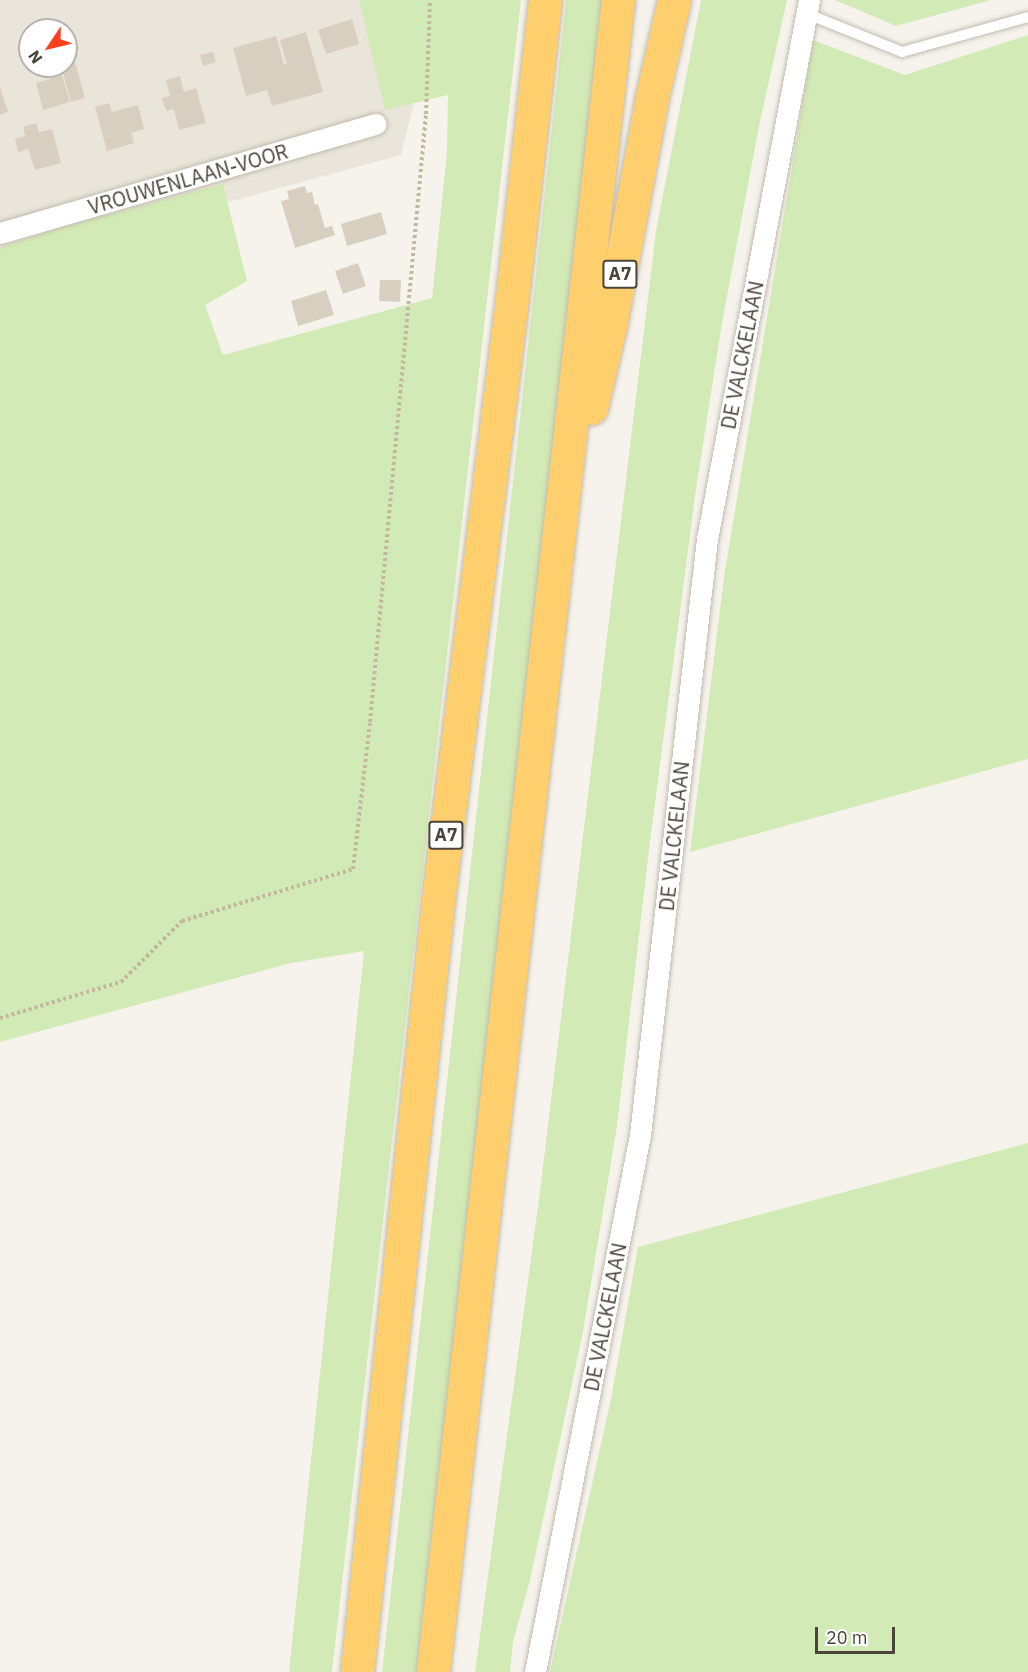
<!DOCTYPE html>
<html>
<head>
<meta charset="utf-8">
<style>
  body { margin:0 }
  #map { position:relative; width:1028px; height:1672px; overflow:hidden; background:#f6f3ec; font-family:"IBM Plex Sans",sans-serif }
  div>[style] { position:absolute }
  .residential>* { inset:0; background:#eae5da }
  .green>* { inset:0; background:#d2eab5 }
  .building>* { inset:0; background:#d8cfc1 }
  .path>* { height:4px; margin-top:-2px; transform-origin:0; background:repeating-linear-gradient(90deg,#c4b79f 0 3px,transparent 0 6px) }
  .roads { filter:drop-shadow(0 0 2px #c2bbae) drop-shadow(0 0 2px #c2bbae) }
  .service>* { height:10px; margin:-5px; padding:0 5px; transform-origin:5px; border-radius:5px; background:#fff }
  .minor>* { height:21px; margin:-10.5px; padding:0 10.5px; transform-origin:10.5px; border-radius:10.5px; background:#fff }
  .motorway>* { height:33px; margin:-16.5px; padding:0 16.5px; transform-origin:16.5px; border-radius:16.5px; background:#ffcf6e }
  span { translate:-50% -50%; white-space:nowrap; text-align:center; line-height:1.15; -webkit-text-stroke:4.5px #fff; paint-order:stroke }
  .shield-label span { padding:2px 4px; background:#fff; border:2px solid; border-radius:4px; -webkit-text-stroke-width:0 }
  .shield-label { font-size:18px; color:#4b4439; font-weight:700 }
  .street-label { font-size:20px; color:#4b4439 }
  .north { position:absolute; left:18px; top:18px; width:60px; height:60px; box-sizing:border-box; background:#fff; border:2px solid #b7b4b0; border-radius:50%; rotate:235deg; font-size:16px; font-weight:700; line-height:24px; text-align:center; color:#4b4439 }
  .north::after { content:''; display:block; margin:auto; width:21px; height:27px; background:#fc3f1d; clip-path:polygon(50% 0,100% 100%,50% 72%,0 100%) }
  .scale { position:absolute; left:815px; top:1627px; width:80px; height:27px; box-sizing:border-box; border:3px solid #4b4439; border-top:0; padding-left:8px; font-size:18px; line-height:21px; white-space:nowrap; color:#4b4439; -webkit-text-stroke:4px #fff; paint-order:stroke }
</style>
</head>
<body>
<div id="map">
  <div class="residential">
    <i style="clip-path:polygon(evenodd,0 0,440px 0,401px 155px,0 264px,0 0,30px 30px,66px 30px,66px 66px,30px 66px,30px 30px)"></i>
  </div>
  <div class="green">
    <i style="clip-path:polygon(359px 0,521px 0,332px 1672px,289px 1672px,364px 951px,291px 963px,0 1042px,0 248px,52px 230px,223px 184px,247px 281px,205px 305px,223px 355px,432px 298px,447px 152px,448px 95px,385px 110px)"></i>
    <i style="clip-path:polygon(566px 0,604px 0,417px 1672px,382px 1672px)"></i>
    <i style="clip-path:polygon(701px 0,787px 0,759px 126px,722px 323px,696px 489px,650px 841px,617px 1126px,583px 1332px,530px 1580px,513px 1642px,510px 1672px,475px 1672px,540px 1192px,656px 231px)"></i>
    <i style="clip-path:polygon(835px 0,991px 0,896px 26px)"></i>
    <i style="clip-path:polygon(1028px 35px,1028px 759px,690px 852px,724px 577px,813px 40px,905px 75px)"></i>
    <i style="clip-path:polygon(1028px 1143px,1028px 1672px,550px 1672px,611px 1399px,638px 1247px)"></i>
  </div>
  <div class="building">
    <i style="clip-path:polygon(352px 19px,359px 44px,326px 54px,318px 30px)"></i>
    <i style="clip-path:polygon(306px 32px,323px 92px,272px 106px,267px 90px,246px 96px,233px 48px,276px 36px,284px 65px,287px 64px,280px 40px)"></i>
    <i style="clip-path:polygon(213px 52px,216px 62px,203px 66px,200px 55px)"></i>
    <i style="clip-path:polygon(75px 62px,85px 98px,71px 102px,61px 66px)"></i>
    <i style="clip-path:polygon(62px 75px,70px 102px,43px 110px,36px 83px)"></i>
    <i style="clip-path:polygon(180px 76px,184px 92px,196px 88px,206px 123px,179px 130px,174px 109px,166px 111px,162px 98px,170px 96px,166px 80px)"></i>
    <i style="clip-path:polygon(0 87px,8px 112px,0 115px)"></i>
    <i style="clip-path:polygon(109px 103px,112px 112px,138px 105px,144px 129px,131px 133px,134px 143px,107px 151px,95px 107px)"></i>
    <i style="clip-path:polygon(36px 123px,39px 132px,52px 129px,61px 163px,35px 170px,28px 149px,18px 152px,15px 139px,25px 136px,23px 127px)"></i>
    <i style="clip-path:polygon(305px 186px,307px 193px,312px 192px,315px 205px,318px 204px,325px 228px,332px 226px,335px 235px,295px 248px,281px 201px,289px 199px,287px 191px)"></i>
    <i style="clip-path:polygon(381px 212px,387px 234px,347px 246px,341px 224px)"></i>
    <i style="clip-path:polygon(358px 263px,366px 286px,343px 294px,335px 271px)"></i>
    <i style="clip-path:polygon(380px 280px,401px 280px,400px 302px,379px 301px)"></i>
    <i style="clip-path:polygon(326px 290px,334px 315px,298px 326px,291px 301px)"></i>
  </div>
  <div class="path">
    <i style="left:0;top:1018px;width:126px;rotate:-16.6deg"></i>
    <i style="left:121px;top:982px;width:86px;rotate:-45deg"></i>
    <i style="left:182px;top:921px;width:179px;rotate:-16.9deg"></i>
    <i style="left:353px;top:869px;width:148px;rotate:-83.4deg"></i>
    <i style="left:370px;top:722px;width:611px;rotate:-84.74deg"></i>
    <i style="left:426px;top:114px;width:114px;rotate:-88deg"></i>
  </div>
  <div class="roads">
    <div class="service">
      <i style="left:805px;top:13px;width:105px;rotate:21.9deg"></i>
      <i style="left:902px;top:52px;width:131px;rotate:-15.5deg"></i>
    </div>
    <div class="minor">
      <i style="left:0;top:233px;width:391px;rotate:-16.2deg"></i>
      <i style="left:535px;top:1672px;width:547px;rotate:-78.94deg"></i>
      <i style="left:640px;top:1135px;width:600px;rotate:-83.59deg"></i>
      <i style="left:707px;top:539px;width:549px;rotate:-79.28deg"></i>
    </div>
    <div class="motorway">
      <i style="left:591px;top:408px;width:84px;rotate:-77deg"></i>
      <i style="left:610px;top:326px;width:233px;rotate:-79.6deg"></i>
      <i style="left:652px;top:97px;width:99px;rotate:-77.2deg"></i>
      <i style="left:357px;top:1672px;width:775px;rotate:-84deg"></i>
      <i style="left:438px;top:901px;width:607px;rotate:-82.99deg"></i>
      <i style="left:512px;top:299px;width:301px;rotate:-83.7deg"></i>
      <i style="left:433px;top:1672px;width:1682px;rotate:-83.69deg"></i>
    </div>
  </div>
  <div class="shield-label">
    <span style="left:620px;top:274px">A7</span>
    <span style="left:446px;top:835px">A7</span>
  </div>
  <div class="street-label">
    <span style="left:188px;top:179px;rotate:-16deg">VROUWENLAAN-VOOR</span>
    <span style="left:742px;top:355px;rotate:-79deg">DE VALCKELAAN</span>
    <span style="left:674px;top:836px;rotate:-84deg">DE VALCKELAAN</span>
    <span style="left:605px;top:1317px;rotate:-79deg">DE VALCKELAAN</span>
  </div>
  <div class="north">N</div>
  <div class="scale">20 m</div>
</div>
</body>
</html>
